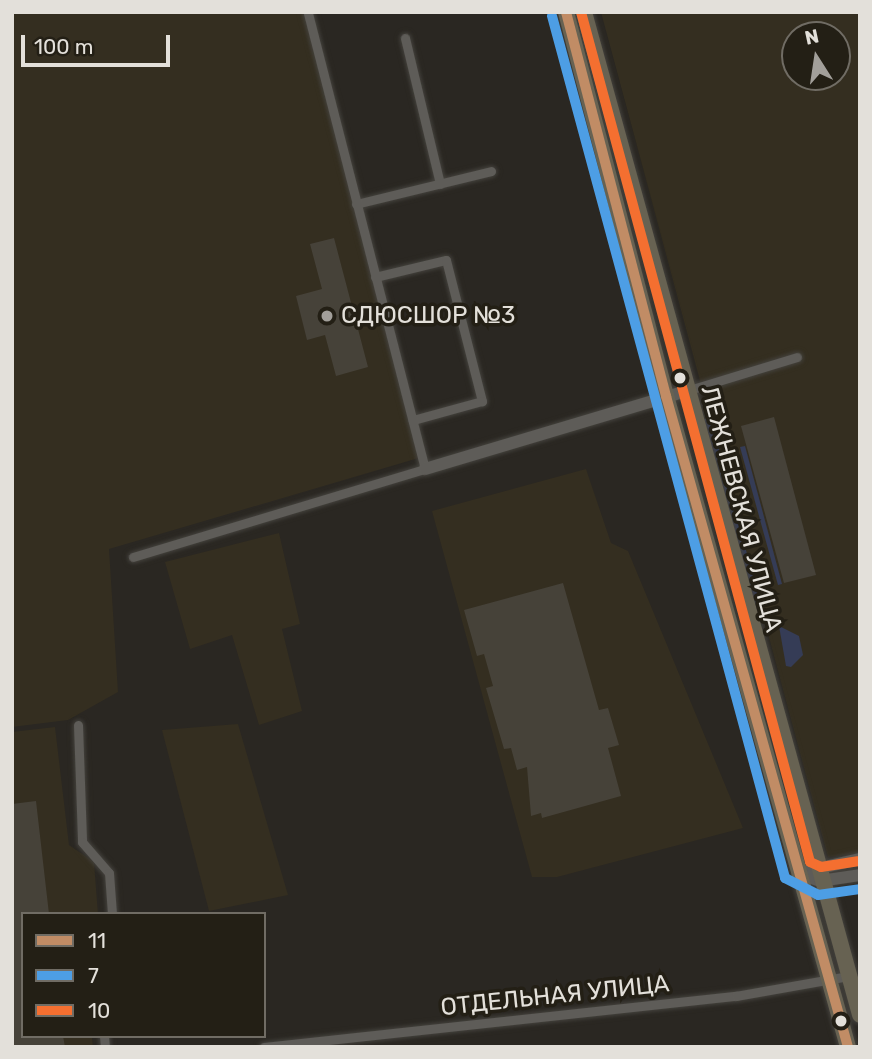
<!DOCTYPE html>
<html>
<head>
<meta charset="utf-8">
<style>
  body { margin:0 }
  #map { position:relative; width:872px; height:1059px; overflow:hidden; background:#2a2722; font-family:Rubik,sans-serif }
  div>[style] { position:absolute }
  .built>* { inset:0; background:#342e20 }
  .green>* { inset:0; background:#353c56 }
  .building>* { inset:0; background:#464239 }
  .roads { filter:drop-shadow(0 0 2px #44423d) drop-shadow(0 0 2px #44423d) }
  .street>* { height:9px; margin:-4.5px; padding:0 4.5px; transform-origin:4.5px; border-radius:4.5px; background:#5e5c58 }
  .secondary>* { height:12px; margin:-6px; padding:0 6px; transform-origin:6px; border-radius:6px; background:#5e5c58 }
  .highway>* { height:16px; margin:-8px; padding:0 8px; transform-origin:8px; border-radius:8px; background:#676252 }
  .bus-1>* { height:10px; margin:-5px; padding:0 5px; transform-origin:5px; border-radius:5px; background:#c18c65 }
  .bus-2>* { height:10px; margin:-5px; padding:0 5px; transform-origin:5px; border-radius:5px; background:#4d9ee5 }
  .bus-3>* { height:10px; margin:-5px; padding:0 5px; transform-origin:5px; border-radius:5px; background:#f46f30 }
  .dots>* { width:19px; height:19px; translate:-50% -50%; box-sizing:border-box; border:4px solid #231f15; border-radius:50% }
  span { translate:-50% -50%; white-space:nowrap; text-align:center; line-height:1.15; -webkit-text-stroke:7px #231f15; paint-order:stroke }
  .poi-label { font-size:24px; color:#e3e0da }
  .left { translate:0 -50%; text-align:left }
  .street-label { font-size:24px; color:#e3e0da }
  .frame { position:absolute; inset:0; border:14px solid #e3e0da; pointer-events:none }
  .legend { position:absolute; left:21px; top:912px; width:245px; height:126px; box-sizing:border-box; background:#231f15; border:2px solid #706c64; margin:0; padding:9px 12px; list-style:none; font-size:21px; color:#e3e0da }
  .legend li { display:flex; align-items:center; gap:14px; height:35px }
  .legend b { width:35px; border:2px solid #706c64 }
  .north { position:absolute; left:781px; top:21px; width:70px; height:70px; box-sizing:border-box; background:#231f15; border:2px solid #706c64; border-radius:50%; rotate:348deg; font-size:19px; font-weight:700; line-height:28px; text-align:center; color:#e3e0da }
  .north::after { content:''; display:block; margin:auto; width:24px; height:32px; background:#a29f9a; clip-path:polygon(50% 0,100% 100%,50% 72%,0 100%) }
  .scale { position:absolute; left:21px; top:35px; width:149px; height:32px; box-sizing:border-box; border:4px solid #e3e0da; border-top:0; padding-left:9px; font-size:21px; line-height:24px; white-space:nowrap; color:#e3e0da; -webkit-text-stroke:5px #231f15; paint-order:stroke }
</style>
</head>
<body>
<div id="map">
  <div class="built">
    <i style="clip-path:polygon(12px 12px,306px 12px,422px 457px,109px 549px,118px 692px,68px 720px,12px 727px)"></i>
    <i style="clip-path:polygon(evenodd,601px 12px,860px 12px,860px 853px,828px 857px,601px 12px,795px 35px,837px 35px,837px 77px,795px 77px,795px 35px)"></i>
    <i style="clip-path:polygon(586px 469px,611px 543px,628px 551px,743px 828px,557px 877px,532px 877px,432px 511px)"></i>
    <i style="clip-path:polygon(279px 533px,300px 624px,282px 629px,302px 711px,259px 725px,232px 635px,190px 649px,165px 562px)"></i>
    <i style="clip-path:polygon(238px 724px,288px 895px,209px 911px,162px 730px)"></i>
    <i style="clip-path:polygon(55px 727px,69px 845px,94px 862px,98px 914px,23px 914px,23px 1036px,92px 1036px,93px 1047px,12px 1047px,12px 732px)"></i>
  </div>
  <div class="green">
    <i style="clip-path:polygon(702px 419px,711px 419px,763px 614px,754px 611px)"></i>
    <i style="clip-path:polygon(745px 446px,782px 584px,778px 585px,740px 447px)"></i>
    <i style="clip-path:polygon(779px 626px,799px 636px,803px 655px,791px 667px,786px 666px)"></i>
  </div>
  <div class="building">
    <i style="clip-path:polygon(334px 238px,368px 367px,336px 376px,325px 335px,307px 340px,296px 296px,322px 289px,310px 244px)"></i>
    <i style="clip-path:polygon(774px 417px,816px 575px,784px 583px,741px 426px)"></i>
    <i style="clip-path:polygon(563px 583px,599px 710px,608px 708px,619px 745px,608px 748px,621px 796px,542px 818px,541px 813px,531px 816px,527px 767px,517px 770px,511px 748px,504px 749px,486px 688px,493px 686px,484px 654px,477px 656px,464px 610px)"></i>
    <i style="clip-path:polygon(36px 801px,49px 914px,23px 914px,23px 1036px,63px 1036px,65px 1047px,12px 1047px,12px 804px)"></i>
  </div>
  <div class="roads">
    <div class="street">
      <i style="left:405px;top:38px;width:150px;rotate:76.5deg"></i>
      <i style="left:356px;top:204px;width:139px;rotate:-13.7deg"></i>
      <i style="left:375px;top:277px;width:73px;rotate:-13.5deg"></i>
      <i style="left:446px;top:260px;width:146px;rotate:75.7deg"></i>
      <i style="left:482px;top:401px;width:72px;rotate:164.6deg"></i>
      <i style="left:686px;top:391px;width:116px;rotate:-17deg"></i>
      <i style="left:133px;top:557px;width:305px;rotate:-16.8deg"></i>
      <i style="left:425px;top:469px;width:472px;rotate:-104.4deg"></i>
      <i style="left:78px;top:725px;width:117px;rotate:88deg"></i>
      <i style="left:82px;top:842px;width:41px;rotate:48.9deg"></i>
      <i style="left:109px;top:873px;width:41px;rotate:85.8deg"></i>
      <i style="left:104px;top:1036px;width:11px;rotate:85deg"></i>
      <i style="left:264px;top:1047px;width:475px;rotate:-6.2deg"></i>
      <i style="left:736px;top:996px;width:114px;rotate:-10.1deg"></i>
    </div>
    <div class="secondary">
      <i style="left:425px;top:469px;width:272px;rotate:-16.6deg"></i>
      <i style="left:798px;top:873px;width:64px;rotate:-12.7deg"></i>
      <i style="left:798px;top:873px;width:23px;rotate:20deg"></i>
      <i style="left:820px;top:881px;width:40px;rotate:-8.5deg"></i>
    </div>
    <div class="highway">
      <i style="left:566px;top:12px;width:397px;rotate:75.4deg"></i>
      <i style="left:666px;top:396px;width:676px;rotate:74.38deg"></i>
      <i style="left:584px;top:12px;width:1040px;rotate:74.61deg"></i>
    </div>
  </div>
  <div class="bus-1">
    <i style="left:566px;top:12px;width:397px;rotate:75.4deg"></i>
    <i style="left:666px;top:396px;width:676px;rotate:74.38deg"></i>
  </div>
  <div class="bus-2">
    <i style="left:552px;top:16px;width:893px;rotate:74.87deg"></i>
    <i style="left:785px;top:878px;width:37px;rotate:27deg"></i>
    <i style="left:818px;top:895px;width:42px;rotate:-8.1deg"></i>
  </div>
  <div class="bus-3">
    <i style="left:581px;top:12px;width:880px;rotate:74.92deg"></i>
    <i style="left:810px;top:862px;width:12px;rotate:24deg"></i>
    <i style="left:821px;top:867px;width:37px;rotate:-9deg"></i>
  </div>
  <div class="dots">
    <i style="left:327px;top:316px;background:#a29f9a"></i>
    <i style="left:680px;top:378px;background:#e3e0da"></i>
    <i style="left:841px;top:1021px;background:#e3e0da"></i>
  </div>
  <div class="poi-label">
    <span class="left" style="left:341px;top:316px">СДЮСШОР №3</span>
  </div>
  <div class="street-label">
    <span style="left:741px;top:509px;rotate:75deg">ЛЕЖНЕВСКАЯ УЛИЦА</span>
    <span style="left:555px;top:996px;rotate:-6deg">ОТДЕЛЬНАЯ УЛИЦА</span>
  </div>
  <div class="frame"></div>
  <ul class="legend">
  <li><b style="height:9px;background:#c18c65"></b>11</li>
  <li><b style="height:9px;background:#4d9ee5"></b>7</li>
  <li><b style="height:9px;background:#f46f30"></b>10</li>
  </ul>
  <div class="north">N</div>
  <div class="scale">100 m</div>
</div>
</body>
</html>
